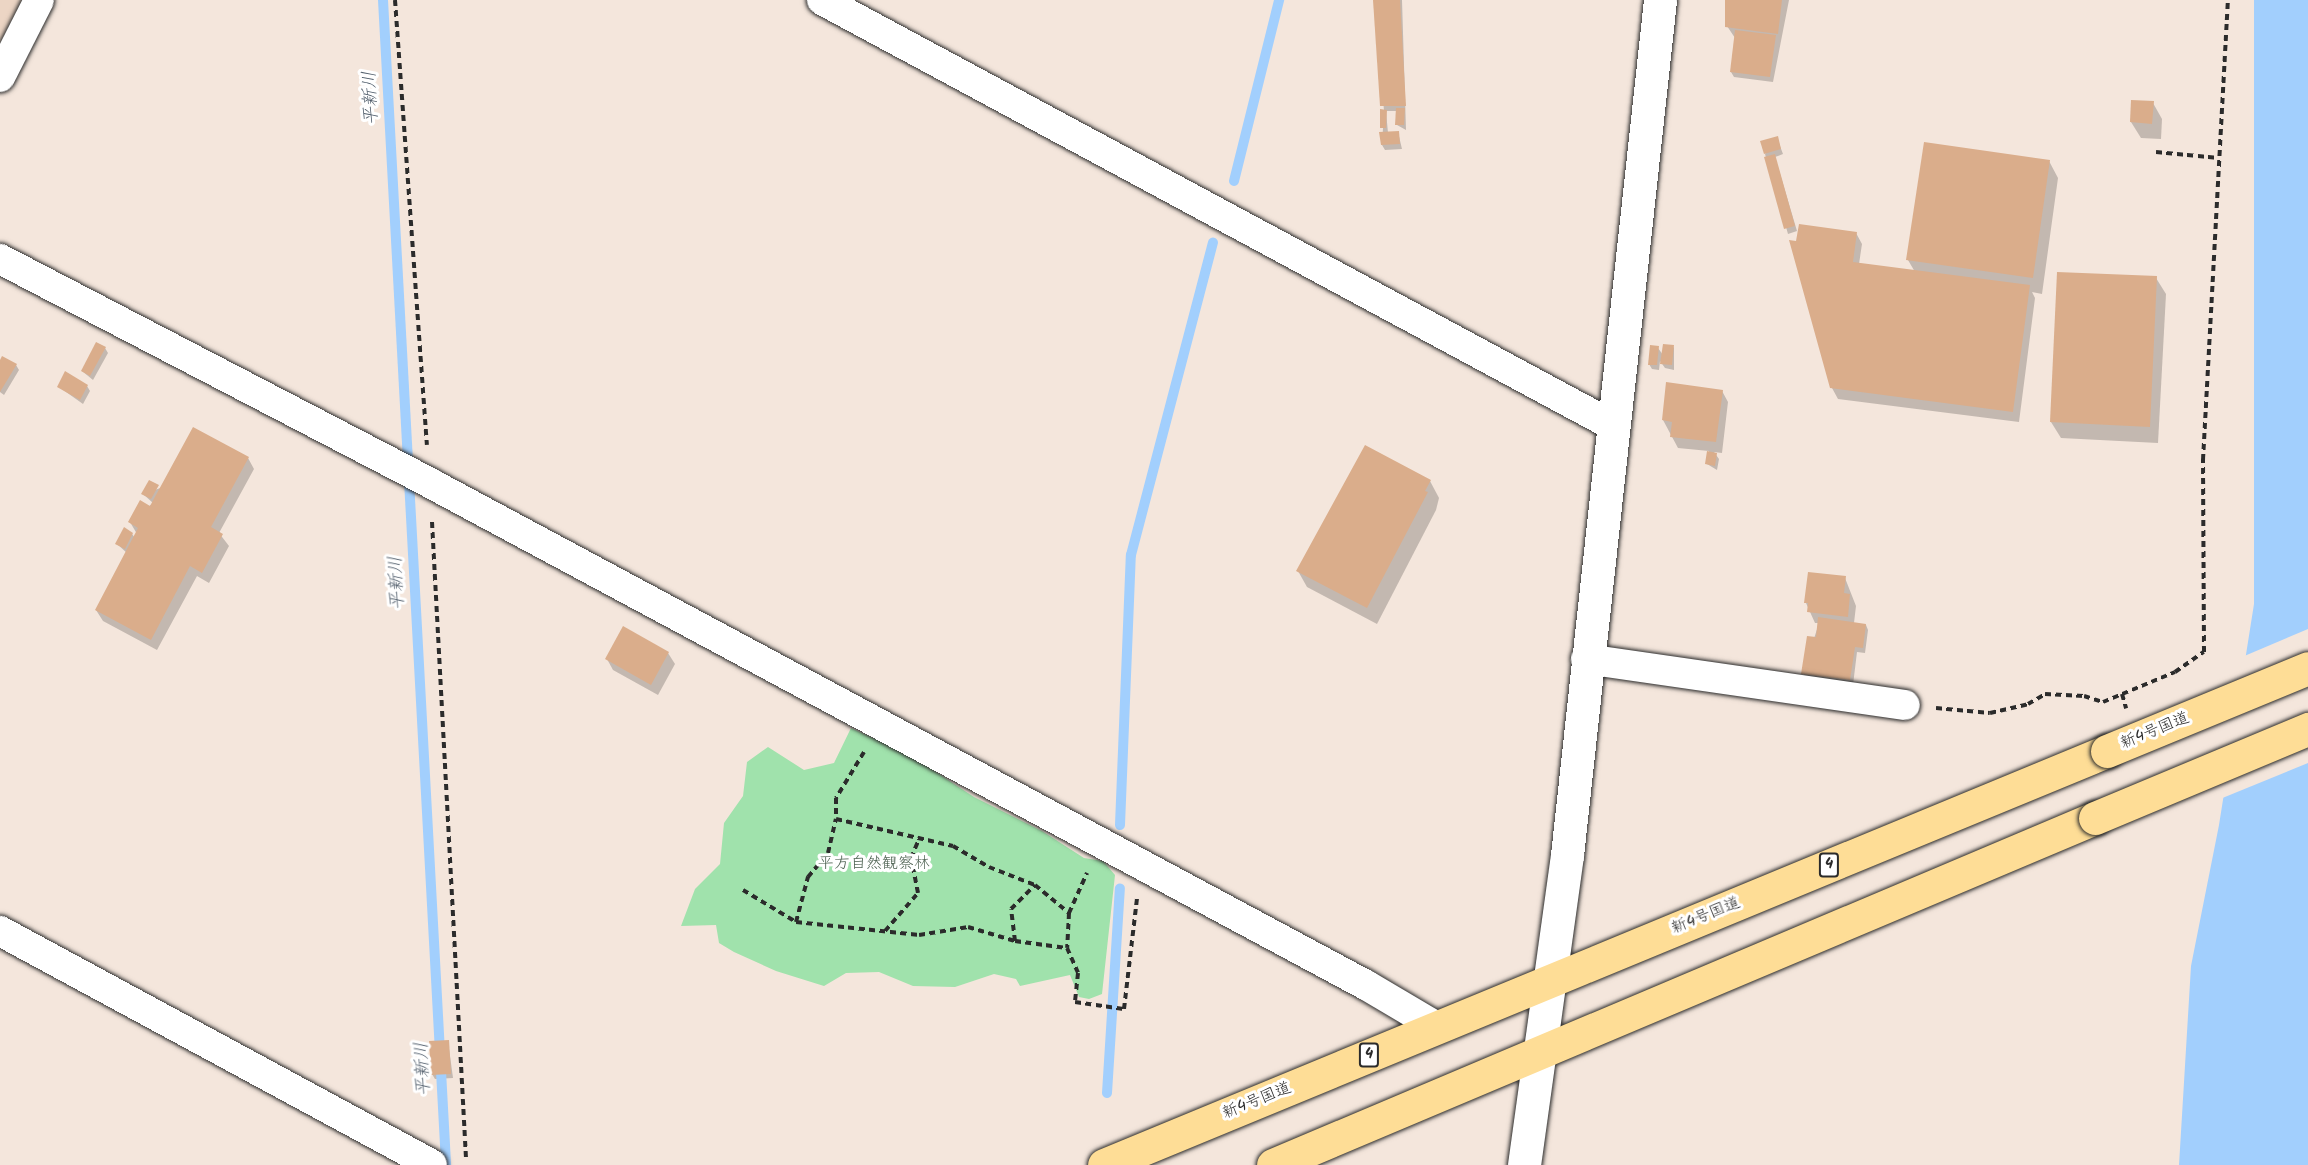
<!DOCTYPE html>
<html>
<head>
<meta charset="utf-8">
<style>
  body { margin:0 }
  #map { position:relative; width:2308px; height:1165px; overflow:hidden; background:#f4e6dc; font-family:Kalam,"Klee One",sans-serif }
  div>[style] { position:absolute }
  .built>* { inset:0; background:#ecd5c4 }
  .green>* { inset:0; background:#a0e2ac }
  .water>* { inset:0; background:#a2cffd }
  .pier>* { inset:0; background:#f4e6dc }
  .shadow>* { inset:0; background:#0003 }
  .stream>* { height:10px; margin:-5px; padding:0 5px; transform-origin:5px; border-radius:5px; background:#a2cffd }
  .building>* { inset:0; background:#daad8b }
  .path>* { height:4px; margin-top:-2px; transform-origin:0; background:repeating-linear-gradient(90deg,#2b2b2b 0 6px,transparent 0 10.5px) }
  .roads { filter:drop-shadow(0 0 2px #2b2b2b) drop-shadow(0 0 2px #2b2b2b) }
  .minor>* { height:30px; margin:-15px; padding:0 15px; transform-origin:15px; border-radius:15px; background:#fff }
  .tertiary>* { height:33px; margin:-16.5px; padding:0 16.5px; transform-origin:16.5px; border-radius:16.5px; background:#fff }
  .trunk>* { height:33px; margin:-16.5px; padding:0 16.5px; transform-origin:16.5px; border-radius:16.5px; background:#fedd96 }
  .bridges { filter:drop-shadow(0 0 2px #2b2b2b) drop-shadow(0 0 2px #2b2b2b) }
  .trunk-bridge>* { height:33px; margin:-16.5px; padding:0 16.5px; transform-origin:16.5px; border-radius:16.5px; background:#fedd96 }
  span { translate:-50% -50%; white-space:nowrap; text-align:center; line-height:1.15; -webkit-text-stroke:6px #fff; paint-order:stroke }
  .shield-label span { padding:2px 4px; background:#fff; border:2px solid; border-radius:4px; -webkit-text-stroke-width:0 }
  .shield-label { font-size:15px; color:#2b2b2b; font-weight:700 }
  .street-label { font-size:16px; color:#2b2b2b }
  .park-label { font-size:16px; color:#4e6252 }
  .water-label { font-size:18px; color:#4f5c6a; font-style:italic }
</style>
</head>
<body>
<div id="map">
  <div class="built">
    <i style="clip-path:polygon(0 0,22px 0,0 42px)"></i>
  </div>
  <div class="green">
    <i style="clip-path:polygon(851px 728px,910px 755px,974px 797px,1042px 831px,1084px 858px,1103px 861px,1115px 875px,1102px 994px,1089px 999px,1079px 997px,1070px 975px,1020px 986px,1016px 979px,994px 974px,955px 987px,913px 986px,879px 972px,846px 973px,824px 986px,776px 971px,734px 952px,719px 943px,716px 925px,681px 926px,695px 889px,720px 864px,724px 823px,743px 796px,747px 762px,768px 747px,804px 770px,834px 763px)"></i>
  </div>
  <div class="water">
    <i style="clip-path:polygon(2254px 0,2308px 0,2308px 1165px,2179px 1165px,2191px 966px,2219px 825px,2254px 604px)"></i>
  </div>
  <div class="pier">
    <i style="clip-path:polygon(2308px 629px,2308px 763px,2220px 799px,2242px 657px)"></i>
  </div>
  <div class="shadow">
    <i style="clip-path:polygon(1375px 0,1402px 0,1406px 130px,1397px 125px,1397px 111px,1386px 111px,1388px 133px,1398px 132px,1402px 149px,1385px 150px,1382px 145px,1384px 111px)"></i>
    <i style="clip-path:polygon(1727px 0,1789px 0,1773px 82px,1734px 77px,1731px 72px,1735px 38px,1727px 26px)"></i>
    <i style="clip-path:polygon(2153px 103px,2162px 119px,2161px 139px,2141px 138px,2131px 122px)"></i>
    <i style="clip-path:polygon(1777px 138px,1783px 154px,1775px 157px,1797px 231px,1788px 234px,1765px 154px)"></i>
    <i style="clip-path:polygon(2049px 161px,2058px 178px,2042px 294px,2032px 292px,2035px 298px,2019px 422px,1838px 399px,1832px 388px,1856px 233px,1862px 244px,1859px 264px,1915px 272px,1908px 260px)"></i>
    <i style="clip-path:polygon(2156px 278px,2166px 294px,2158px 443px,2061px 438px,2051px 422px)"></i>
    <i style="clip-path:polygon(1674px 347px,1674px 370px,1665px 368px,1660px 361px,1659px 370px,1652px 369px,1649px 364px,1658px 348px,1663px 355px)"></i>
    <i style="clip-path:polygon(105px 348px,108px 353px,93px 380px,82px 371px)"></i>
    <i style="clip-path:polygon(0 363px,16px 365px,19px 370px,4px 395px,0 392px)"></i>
    <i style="clip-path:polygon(87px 386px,90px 391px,83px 404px,59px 387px)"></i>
    <i style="clip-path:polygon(1722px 391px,1728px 402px,1722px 453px,1714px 452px,1719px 459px,1717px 470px,1707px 464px,1709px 451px,1678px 448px,1663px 420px)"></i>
    <i style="clip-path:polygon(248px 458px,254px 469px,219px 533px,229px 546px,209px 583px,197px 576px,157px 650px,103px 621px,96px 610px,127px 553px,117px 544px,132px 534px,135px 538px,137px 534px,130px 522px,153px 503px,143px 494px)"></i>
    <i style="clip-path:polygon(1430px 481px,1439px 498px,1436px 510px,1377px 624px,1307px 587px,1298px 571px)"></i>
    <i style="clip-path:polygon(1845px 578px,1856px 606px,1854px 623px,1866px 625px,1868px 630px,1865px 653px,1857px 652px,1853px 685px,1806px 678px,1803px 673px,1819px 623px,1815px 623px,1806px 603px)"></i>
    <i style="clip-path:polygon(624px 628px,668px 653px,675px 664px,658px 695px,613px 670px,607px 659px)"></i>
    <i style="clip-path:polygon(448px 1041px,453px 1078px,435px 1079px,432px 1074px)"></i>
  </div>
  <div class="stream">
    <i style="left:383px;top:0;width:1167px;rotate:86.9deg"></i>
    <i style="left:1234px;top:181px;width:187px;rotate:-76deg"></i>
    <i style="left:1120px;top:825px;width:270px;rotate:-87.7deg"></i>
    <i style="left:1131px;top:555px;width:323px;rotate:-75.3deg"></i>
    <i style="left:1107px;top:1093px;width:205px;rotate:-86.4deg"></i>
  </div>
  <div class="building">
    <i style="clip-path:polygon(1373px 0,1400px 0,1406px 106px,1380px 106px)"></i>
    <i style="clip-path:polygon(1725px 0,1782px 0,1778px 34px,1725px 27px)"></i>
    <i style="clip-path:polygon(1735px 30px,1776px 35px,1770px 77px,1730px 72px)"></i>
    <i style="clip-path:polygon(2131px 100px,2154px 101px,2152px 124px,2130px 122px)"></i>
    <i style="clip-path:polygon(1396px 108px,1405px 108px,1404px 125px,1395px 125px)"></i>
    <i style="clip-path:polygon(1380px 109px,1387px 110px,1386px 128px,1380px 128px)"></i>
    <i style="clip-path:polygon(1399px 131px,1400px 144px,1381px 145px,1379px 132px)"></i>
    <i style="clip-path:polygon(1778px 136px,1781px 149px,1764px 154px,1760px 141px)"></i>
    <i style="clip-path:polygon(1924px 142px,2050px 160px,2033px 278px,1906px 260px)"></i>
    <i style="clip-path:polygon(1775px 154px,1795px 226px,1784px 229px,1764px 157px)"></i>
    <i style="clip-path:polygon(1799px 224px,1857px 232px,1853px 262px,2030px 285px,2013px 412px,1830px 388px,1789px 240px,1796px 241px)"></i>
    <i style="clip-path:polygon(2057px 272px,2157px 276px,2150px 427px,2050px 422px)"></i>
    <i style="clip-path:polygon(96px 342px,106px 347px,90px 376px,81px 371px)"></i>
    <i style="clip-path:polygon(1663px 344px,1674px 345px,1672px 365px,1660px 364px)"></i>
    <i style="clip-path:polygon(1650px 345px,1659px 346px,1657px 365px,1648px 365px)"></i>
    <i style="clip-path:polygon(2px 356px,17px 364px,0 392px,0 360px)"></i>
    <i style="clip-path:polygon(65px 371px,88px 385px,80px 400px,57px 387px)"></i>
    <i style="clip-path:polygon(1666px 382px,1723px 390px,1716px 442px,1670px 437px,1672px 422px,1662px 420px)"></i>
    <i style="clip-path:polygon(193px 427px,249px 457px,211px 527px,223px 534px,202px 573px,190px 566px,151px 640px,95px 610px,138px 528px,128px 522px,140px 500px,150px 506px)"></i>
    <i style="clip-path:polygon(1365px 445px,1431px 480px,1425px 491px,1428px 492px,1367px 608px,1296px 571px)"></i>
    <i style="clip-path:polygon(1707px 451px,1717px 453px,1715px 466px,1705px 464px)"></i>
    <i style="clip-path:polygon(149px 480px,159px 485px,151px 499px,141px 494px)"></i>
    <i style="clip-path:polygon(124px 527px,133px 533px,125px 549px,115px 544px)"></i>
    <i style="clip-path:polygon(1808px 572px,1846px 576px,1844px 593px,1850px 594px,1848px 617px,1807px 612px,1808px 603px,1804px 603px)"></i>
    <i style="clip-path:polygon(1818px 617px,1866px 624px,1863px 648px,1855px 647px,1850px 680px,1801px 674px,1807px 636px,1816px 637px)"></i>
    <i style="clip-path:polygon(623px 626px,669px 652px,651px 685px,605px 659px)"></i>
    <i style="clip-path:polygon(449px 1040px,451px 1074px,431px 1075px,429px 1041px)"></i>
  </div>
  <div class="path">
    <i style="left:395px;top:0;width:446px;rotate:85.9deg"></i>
    <i style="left:2156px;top:152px;width:63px;rotate:5.4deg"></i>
    <i style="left:432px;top:522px;width:637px;rotate:86.94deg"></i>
    <i style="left:2122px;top:694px;width:15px;rotate:74deg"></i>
    <i style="left:1936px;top:708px;width:54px;rotate:5.3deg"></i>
    <i style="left:1990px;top:713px;width:39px;rotate:-13deg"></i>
    <i style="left:2028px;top:704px;width:20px;rotate:-30deg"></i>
    <i style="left:2045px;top:694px;width:39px;rotate:3deg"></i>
    <i style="left:2084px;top:696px;width:20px;rotate:18deg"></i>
    <i style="left:2103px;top:702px;width:78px;rotate:-22.6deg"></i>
    <i style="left:2175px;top:672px;width:35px;rotate:-35deg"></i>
    <i style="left:2204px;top:652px;width:192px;rotate:-90.3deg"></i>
    <i style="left:2203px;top:460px;width:461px;rotate:-86.9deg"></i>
    <i style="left:864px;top:752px;width:54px;rotate:121.3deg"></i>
    <i style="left:836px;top:798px;width:21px;rotate:90deg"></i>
    <i style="left:836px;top:819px;width:120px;rotate:13deg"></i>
    <i style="left:953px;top:846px;width:42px;rotate:30.3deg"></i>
    <i style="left:989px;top:867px;width:49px;rotate:21.4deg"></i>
    <i style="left:1035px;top:885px;width:44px;rotate:39.5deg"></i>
    <i style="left:1069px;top:913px;width:44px;rotate:-65.8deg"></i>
    <i style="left:743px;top:890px;width:62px;rotate:31.1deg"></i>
    <i style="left:796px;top:922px;width:124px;rotate:6deg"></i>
    <i style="left:919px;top:935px;width:50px;rotate:-9.3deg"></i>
    <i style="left:968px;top:927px;width:49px;rotate:16.6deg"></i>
    <i style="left:1015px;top:941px;width:52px;rotate:7.7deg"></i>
    <i style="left:1069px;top:913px;width:35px;rotate:93deg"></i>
    <i style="left:1067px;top:948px;width:27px;rotate:66deg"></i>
    <i style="left:1078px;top:973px;width:29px;rotate:96deg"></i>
    <i style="left:1075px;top:1002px;width:49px;rotate:8.1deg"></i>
    <i style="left:1124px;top:1009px;width:111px;rotate:-83.3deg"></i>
    <i style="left:796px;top:922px;width:47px;rotate:-75.1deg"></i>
    <i style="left:808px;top:877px;width:31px;rotate:-50deg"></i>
    <i style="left:828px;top:853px;width:35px;rotate:-77deg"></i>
    <i style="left:885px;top:931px;width:50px;rotate:-49deg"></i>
    <i style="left:918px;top:893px;width:36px;rotate:-101deg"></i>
    <i style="left:911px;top:858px;width:23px;rotate:-67deg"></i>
    <i style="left:1015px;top:941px;width:32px;rotate:-97deg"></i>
    <i style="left:1011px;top:909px;width:34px;rotate:-45deg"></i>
  </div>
  <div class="roads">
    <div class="minor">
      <i style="left:822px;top:0;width:897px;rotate:28.28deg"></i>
      <i style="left:0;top:77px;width:86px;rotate:-63.1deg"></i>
      <i style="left:0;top:259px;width:485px;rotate:27.5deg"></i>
      <i style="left:430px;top:483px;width:1062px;rotate:28.21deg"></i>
      <i style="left:1366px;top:985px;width:82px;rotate:30.6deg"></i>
      <i style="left:1586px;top:659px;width:322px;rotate:8.2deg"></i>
      <i style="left:0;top:931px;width:491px;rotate:28.4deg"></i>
    </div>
    <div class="tertiary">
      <i style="left:1524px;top:1165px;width:313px;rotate:-82.1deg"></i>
      <i style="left:1567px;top:855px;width:860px;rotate:-83.79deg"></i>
    </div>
    <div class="trunk">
      <i style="left:1104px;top:1165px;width:1085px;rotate:-22.43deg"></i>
      <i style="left:1273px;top:1165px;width:892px;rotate:-22.89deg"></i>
    </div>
  </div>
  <div class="bridges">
    <div class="trunk-bridge">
      <i style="left:2107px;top:751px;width:217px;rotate:-22.4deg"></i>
      <i style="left:2095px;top:818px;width:231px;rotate:-22.7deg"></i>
    </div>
  </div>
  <div class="shield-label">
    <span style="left:1829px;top:865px">4</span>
    <span style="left:1369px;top:1055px">4</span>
  </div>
  <div class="street-label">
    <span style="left:2155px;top:731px;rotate:-22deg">新4号国道</span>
    <span style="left:1706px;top:916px;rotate:-22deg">新4号国道</span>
    <span style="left:1257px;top:1101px;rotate:-22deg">新4号国道</span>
  </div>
  <div class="park-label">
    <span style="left:874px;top:864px">平方自然観察林</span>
  </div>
  <div class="water-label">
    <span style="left:372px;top:98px;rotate:-93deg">平新川</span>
    <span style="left:398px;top:583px;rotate:-93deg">平新川</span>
    <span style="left:424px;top:1069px;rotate:-93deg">平新川</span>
  </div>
</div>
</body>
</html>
